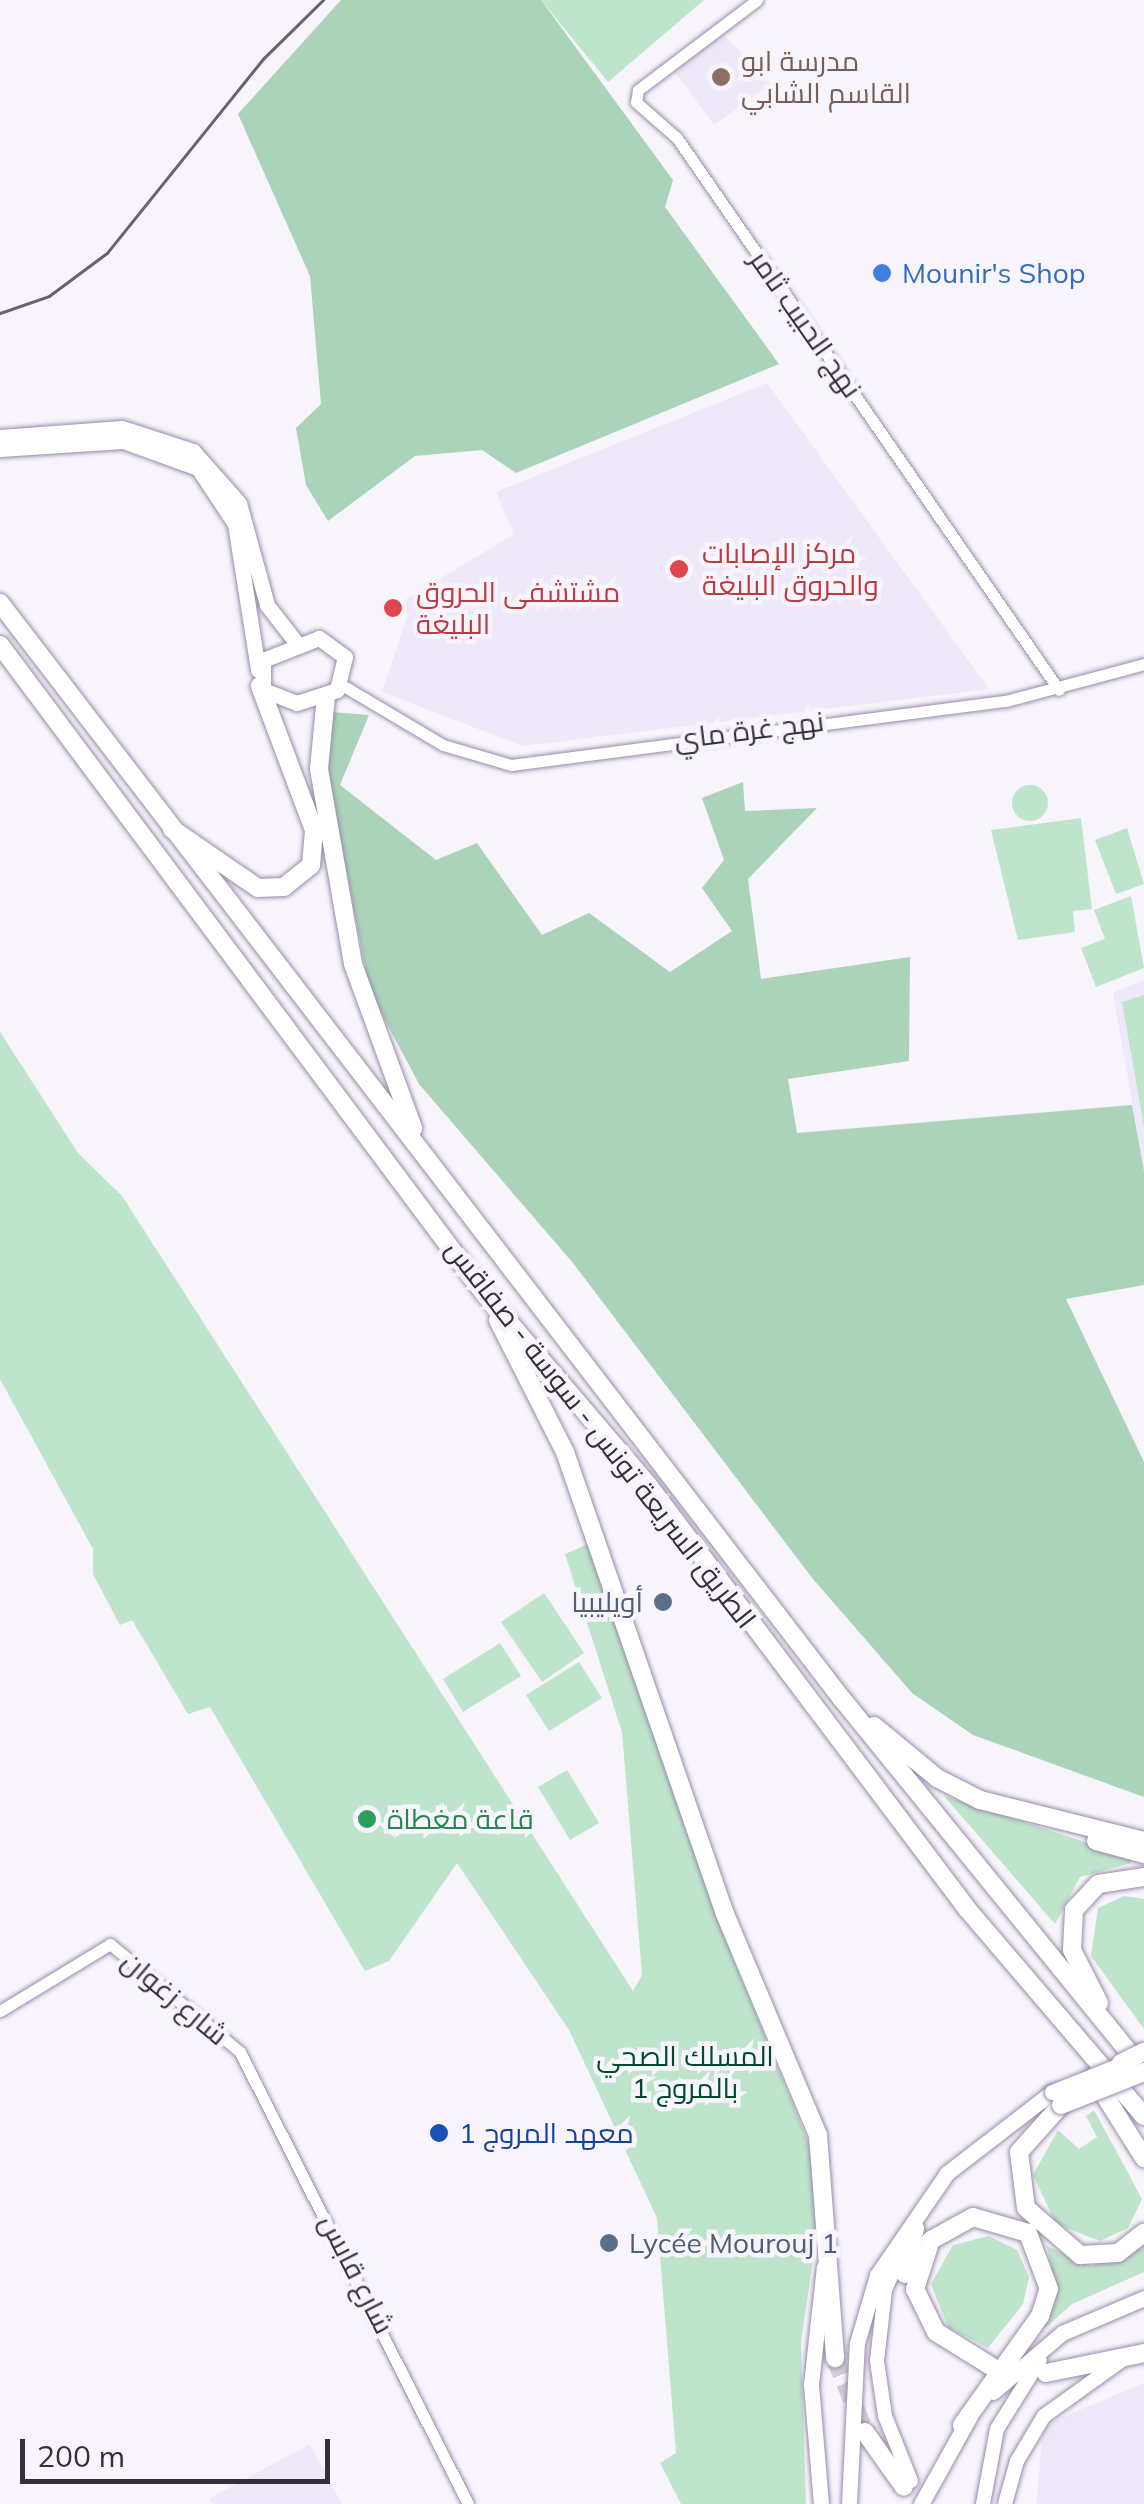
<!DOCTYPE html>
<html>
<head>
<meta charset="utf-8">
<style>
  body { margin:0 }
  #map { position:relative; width:1144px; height:2504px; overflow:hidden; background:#f7f4fb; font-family:Mulish,Cairo,sans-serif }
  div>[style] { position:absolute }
  .built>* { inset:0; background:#efe8f9 }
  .green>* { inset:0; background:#bee4cc }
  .round { border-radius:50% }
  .forest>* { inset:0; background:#aad3ba }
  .motorway-tunnel>* { height:18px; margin-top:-9px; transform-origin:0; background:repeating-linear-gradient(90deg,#d0cdd5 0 18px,transparent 0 27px) }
  .roads { filter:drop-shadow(0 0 2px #988aaa) drop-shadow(0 0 2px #988aaa) }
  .tertiary>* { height:11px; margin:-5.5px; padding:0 5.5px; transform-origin:5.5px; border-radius:5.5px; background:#fff }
  .secondary>* { height:14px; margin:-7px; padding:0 7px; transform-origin:7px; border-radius:7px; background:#fff }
  .trunk>* { height:15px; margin:-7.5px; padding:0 7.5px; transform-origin:7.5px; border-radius:7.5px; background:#fff }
  .motorway>* { height:18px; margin:-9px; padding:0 9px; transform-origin:9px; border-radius:9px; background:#fff }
  .tram>* { height:2.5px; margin:-1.25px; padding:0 1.25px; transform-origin:1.25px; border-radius:1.25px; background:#68636f }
  .bridges { filter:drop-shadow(0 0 2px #988aaa) drop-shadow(0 0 2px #988aaa) }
  .trunk-bridge>* { height:15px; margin:-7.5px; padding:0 7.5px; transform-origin:7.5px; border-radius:7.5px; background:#fff }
  .motorway-bridge>* { height:18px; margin:-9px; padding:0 9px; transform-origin:9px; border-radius:9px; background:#fff }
  .dots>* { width:28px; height:28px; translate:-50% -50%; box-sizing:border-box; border:5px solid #f7f4fb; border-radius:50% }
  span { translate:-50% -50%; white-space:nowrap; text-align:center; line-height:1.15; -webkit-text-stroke:9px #f7f4fb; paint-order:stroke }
  .education-label { font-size:28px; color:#785e54 }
  .left { translate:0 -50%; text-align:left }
  .shop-label { font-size:28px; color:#366cbe }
  .street-label { font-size:28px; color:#352f3c }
  .health-label { font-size:28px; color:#be3a42 }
  .service-label { font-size:28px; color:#4e5e75 }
  .right { translate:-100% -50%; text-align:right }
  .leisure-label { font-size:28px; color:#27864d }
  .park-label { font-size:28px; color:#004b2c }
  .transit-label { font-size:28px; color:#164399 }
  .scale { position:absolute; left:20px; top:2439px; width:310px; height:45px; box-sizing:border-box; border:5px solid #352f3c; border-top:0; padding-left:12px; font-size:30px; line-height:35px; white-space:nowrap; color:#352f3c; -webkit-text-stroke:8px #f7f4fb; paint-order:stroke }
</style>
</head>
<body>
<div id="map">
  <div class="built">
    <i style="clip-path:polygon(724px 35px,771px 84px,714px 125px,674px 71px)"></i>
    <i style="clip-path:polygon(767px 383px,989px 689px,522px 746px,382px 692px,408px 615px,400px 603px,514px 534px,496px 492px)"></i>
    <i style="clip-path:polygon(1144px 980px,1144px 1171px,1113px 993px)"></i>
    <i style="clip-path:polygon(1144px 2383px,1144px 2504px,1036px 2504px,1043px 2433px,1053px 2421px)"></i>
    <i style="clip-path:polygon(310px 2444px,342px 2504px,213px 2504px,210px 2498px)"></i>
  </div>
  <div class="green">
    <i style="clip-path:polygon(541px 0,704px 0,608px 82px)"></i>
    <i class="round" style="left:1012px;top:785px;width:36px;height:36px"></i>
    <i style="clip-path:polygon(1081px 818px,1092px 909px,1073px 911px,1075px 932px,1018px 940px,991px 830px)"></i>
    <i style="clip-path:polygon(1127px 828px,1144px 884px,1116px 894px,1095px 840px)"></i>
    <i style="clip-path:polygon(1131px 896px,1144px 968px,1096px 987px,1081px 948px,1105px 939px,1094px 910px)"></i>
    <i style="clip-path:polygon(1144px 995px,1144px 1127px,1122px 1002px)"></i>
    <i style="clip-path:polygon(0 1032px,78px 1153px,122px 1196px,633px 1991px,642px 1975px,622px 1732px,565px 1554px,588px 1544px,728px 1946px,817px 2163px,820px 2212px,801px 2342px,806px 2504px,681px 2504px,660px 2463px,676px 2453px,657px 2218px,569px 2030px,457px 1863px,389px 1961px,365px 1971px,210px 1707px,188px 1714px,132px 1620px,120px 1625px,93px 1574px,93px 1549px,0 1379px)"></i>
    <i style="clip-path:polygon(544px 1593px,584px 1653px,542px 1682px,501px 1622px)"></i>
    <i style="clip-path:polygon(500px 1643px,521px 1676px,463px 1712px,443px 1679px)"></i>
    <i style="clip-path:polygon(579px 1662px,602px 1698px,549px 1731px,526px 1695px)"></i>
    <i style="clip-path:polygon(567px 1770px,599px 1823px,570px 1840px,538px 1787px)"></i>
    <i style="clip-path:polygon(944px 1796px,1131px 1857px,1131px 1863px,1080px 1877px,1055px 1924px)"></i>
    <i style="clip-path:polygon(1124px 1896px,1144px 1899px,1144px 2029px,1091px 1956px,1098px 1908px)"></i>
    <i style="clip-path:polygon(1094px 2110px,1142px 2199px,1128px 2228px,1100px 2241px,1056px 2224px,1033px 2175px,1058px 2130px,1079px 2149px,1097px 2137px,1086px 2116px)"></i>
    <i style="clip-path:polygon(989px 2236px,1017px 2250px,1029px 2277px,1023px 2304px,988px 2348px,948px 2327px,931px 2284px,953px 2245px)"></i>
    <i style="clip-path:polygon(1047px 2246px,1091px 2266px,1144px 2246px,1144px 2272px,1072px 2304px,1043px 2330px,1056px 2290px)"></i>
  </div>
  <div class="forest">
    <i style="clip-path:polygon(341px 0,541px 0,673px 180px,665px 207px,779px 364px,516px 473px,482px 450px,415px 456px,328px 521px,306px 485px,296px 428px,321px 404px,310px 276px,238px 114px)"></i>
    <i style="clip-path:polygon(332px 712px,369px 715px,340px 785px,436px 860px,477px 843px,542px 935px,589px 913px,670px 972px,732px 931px,702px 888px,724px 860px,702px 798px,743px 782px,745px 811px,817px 808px,748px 879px,761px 979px,910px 957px,909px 1061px,788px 1079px,797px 1133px,1132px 1105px,1144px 1171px,1144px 1285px,1066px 1299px,1144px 1462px,1144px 1797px,973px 1735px,912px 1693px,813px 1579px,573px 1263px,419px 1084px,370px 992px,330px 787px,324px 731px)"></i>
  </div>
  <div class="motorway-tunnel">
    <i style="left:835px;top:2358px;width:80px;rotate:67.9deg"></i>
  </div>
  <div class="roads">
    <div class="tertiary">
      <i style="left:757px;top:0;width:149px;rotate:142.9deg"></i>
      <i style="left:638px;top:90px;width:12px;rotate:99deg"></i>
      <i style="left:636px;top:102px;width:55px;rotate:41.3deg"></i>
      <i style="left:677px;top:138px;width:671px;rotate:55.32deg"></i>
      <i style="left:342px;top:685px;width:117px;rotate:30.7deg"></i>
      <i style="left:443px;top:745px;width:71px;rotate:16.4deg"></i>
      <i style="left:511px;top:765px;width:499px;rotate:-7.4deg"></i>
      <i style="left:1006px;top:701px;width:143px;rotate:-15deg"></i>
      <i style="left:0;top:2011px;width:129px;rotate:-31.3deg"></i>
      <i style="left:110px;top:1944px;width:169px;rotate:39.7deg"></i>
      <i style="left:240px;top:2052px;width:506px;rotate:63.23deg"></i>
    </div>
    <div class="secondary">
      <i style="left:905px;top:2245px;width:49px;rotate:114deg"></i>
      <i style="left:885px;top:2290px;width:71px;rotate:96.4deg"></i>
      <i style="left:877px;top:2361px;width:56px;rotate:81.7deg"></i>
      <i style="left:885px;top:2416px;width:70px;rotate:68.2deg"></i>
      <i style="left:983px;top:2504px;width:76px;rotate:-79.4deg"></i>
      <i style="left:997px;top:2429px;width:81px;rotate:-58.1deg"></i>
      <i style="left:1005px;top:2504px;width:45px;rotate:-74.4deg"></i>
      <i style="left:1017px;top:2461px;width:52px;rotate:-59deg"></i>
      <i style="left:1044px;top:2416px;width:96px;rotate:-35.7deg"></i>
    </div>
    <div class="trunk">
      <i style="left:0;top:437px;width:122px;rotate:-4.2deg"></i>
      <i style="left:122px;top:428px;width:75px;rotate:17.9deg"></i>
      <i style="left:193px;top:451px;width:69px;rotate:48.5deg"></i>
      <i style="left:239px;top:503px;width:106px;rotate:74.6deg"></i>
      <i style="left:267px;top:605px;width:46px;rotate:52.1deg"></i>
      <i style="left:0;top:449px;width:123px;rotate:-3.7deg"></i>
      <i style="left:123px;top:441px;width:80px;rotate:19.8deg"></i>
      <i style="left:198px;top:468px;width:67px;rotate:56.5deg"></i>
      <i style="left:235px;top:524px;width:148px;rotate:81deg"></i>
      <i style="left:319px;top:638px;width:32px;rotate:36deg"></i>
      <i style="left:345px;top:657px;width:34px;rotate:104deg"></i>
      <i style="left:337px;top:690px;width:42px;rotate:162deg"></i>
      <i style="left:297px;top:703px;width:36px;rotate:-159deg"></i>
      <i style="left:263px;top:690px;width:30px;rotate:-90deg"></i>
      <i style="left:263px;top:660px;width:60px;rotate:-21.4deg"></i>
      <i style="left:993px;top:2392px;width:91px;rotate:-40.5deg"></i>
      <i style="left:1062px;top:2333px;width:89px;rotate:-23.1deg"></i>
      <i style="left:821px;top:2504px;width:120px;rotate:-94.8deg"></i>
      <i style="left:811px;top:2384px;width:118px;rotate:-83.7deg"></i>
      <i style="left:849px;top:2504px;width:161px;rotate:-87.2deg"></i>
      <i style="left:857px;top:2343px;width:71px;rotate:-73.6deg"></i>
      <i style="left:877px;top:2275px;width:124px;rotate:-55.5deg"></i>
      <i style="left:947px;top:2173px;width:133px;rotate:-37.6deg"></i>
      <i style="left:921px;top:2504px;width:101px;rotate:-60.9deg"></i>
    </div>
    <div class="motorway">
      <i style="left:0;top:603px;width:1382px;rotate:52.47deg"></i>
      <i style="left:842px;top:1699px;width:473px;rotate:50.9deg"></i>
      <i style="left:0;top:645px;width:809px;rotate:53.24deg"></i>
      <i style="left:484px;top:1293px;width:253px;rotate:49.5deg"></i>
      <i style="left:648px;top:1485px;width:532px;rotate:53.02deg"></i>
      <i style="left:968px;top:1910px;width:271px;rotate:49.5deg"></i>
      <i style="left:326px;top:696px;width:73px;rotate:95.5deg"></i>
      <i style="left:319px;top:769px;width:198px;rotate:80.1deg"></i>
      <i style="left:353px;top:964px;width:175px;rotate:69.9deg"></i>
      <i style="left:172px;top:829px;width:104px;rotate:34.5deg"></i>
      <i style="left:258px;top:888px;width:26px;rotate:-2deg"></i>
      <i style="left:284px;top:887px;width:35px;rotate:-39deg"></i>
      <i style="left:311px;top:865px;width:35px;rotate:-85deg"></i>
      <i style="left:314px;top:830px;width:154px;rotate:-110.6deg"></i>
      <i style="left:498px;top:1320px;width:148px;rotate:63.1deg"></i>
      <i style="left:565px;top:1452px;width:489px;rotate:70.9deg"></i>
      <i style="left:725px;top:1914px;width:240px;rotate:67.2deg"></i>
      <i style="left:818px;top:2135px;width:224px;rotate:85.6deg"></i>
      <i style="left:874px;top:1726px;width:82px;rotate:39.5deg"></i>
      <i style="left:937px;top:1778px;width:48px;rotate:27.1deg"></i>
      <i style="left:980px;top:1800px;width:169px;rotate:14deg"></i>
      <i style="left:1096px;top:1841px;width:50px;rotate:15.2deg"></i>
      <i style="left:1099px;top:2003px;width:59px;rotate:-117deg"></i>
      <i style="left:1072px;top:1950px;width:40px;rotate:-87.1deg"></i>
      <i style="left:1074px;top:1910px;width:35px;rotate:-47deg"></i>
      <i style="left:1098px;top:1884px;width:47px;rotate:-8.7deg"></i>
      <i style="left:1093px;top:2077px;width:96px;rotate:57.8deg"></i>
      <i style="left:1061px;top:2105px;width:63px;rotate:131.8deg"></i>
      <i style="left:1019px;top:2152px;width:56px;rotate:82.9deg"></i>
      <i style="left:1026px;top:2208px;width:72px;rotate:41deg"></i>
      <i style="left:1080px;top:2255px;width:38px;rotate:-3deg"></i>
      <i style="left:1118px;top:2253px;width:33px;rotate:-38deg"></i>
      <i style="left:905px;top:2274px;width:47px;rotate:-77.7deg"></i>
      <i style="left:1046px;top:2373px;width:100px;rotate:-11.5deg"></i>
      <i style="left:962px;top:2425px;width:134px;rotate:-54.4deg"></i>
      <i style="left:1040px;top:2316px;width:28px;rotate:-72deg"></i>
      <i style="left:1049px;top:2289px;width:60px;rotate:-110.6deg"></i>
      <i style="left:1028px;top:2233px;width:57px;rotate:-163.8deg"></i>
      <i style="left:973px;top:2217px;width:48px;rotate:151.3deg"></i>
      <i style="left:931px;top:2240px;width:52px;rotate:108.1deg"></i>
      <i style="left:915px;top:2289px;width:48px;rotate:64deg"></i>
      <i style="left:936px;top:2332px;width:66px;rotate:32deg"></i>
      <i style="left:865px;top:2432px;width:67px;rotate:54.7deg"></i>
    </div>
  </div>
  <div class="tram">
    <i style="left:0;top:313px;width:52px;rotate:-19.1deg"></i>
    <i style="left:49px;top:296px;width:72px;rotate:-36.6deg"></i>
    <i style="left:107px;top:253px;width:249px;rotate:-51.2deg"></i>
    <i style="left:263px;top:59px;width:84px;rotate:-44.5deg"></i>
  </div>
  <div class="bridges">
    <div class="trunk-bridge">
      <i style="left:1052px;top:2092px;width:84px;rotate:-21.7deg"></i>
    </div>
    <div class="motorway-bridge">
      <i style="left:1121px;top:2063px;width:25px;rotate:-26deg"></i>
      <i style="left:1061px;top:2105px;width:89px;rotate:-21.7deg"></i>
    </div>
  </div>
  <div class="dots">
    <i style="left:721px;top:77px;background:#8d6e63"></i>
    <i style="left:882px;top:273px;background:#3f7fe0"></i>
    <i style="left:679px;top:569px;background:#e0444e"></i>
    <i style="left:393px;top:608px;background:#e0444e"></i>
    <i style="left:663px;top:1602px;background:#5c6f8a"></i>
    <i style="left:367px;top:1819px;background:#2e9e5b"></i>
    <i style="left:439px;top:2133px;background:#1a4fb4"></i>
    <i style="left:609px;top:2243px;background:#5c6f8a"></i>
  </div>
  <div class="education-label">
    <span class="left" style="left:741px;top:77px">مدرسة ابو<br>القاسم الشابي</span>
  </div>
  <div class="shop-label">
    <span class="left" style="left:902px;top:273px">Mounir's Shop</span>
  </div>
  <div class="street-label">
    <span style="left:806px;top:324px;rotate:55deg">نهج الحبيب ثامر</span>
    <span style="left:749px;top:730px;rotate:-7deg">نهج غرة ماي</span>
    <span style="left:601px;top:1434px;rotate:52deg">الطريق السريعة تونس - سوسة - صفاقس</span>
    <span style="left:175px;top:1998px;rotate:40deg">شارع زغوان</span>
    <span style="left:357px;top:2274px;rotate:63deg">شارع قابس</span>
  </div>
  <div class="health-label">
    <span class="left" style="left:702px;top:569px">مركز الإصابات<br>والحروق البليغة</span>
    <span class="left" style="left:416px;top:608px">مشتشفى الحروق<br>البليغة</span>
  </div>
  <div class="service-label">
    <span class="right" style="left:643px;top:1602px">أويليبيا</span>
    <span class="left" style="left:629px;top:2243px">Lycée Mourouj 1</span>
  </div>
  <div class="leisure-label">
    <span class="left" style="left:387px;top:1819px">قاعة مغطاة</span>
  </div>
  <div class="park-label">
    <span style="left:685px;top:2072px">المسلك الصحي<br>بالمروج 1</span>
  </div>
  <div class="transit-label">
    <span class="left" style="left:459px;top:2133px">معهد المروج 1</span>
  </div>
  <div class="scale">200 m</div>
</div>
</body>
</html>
